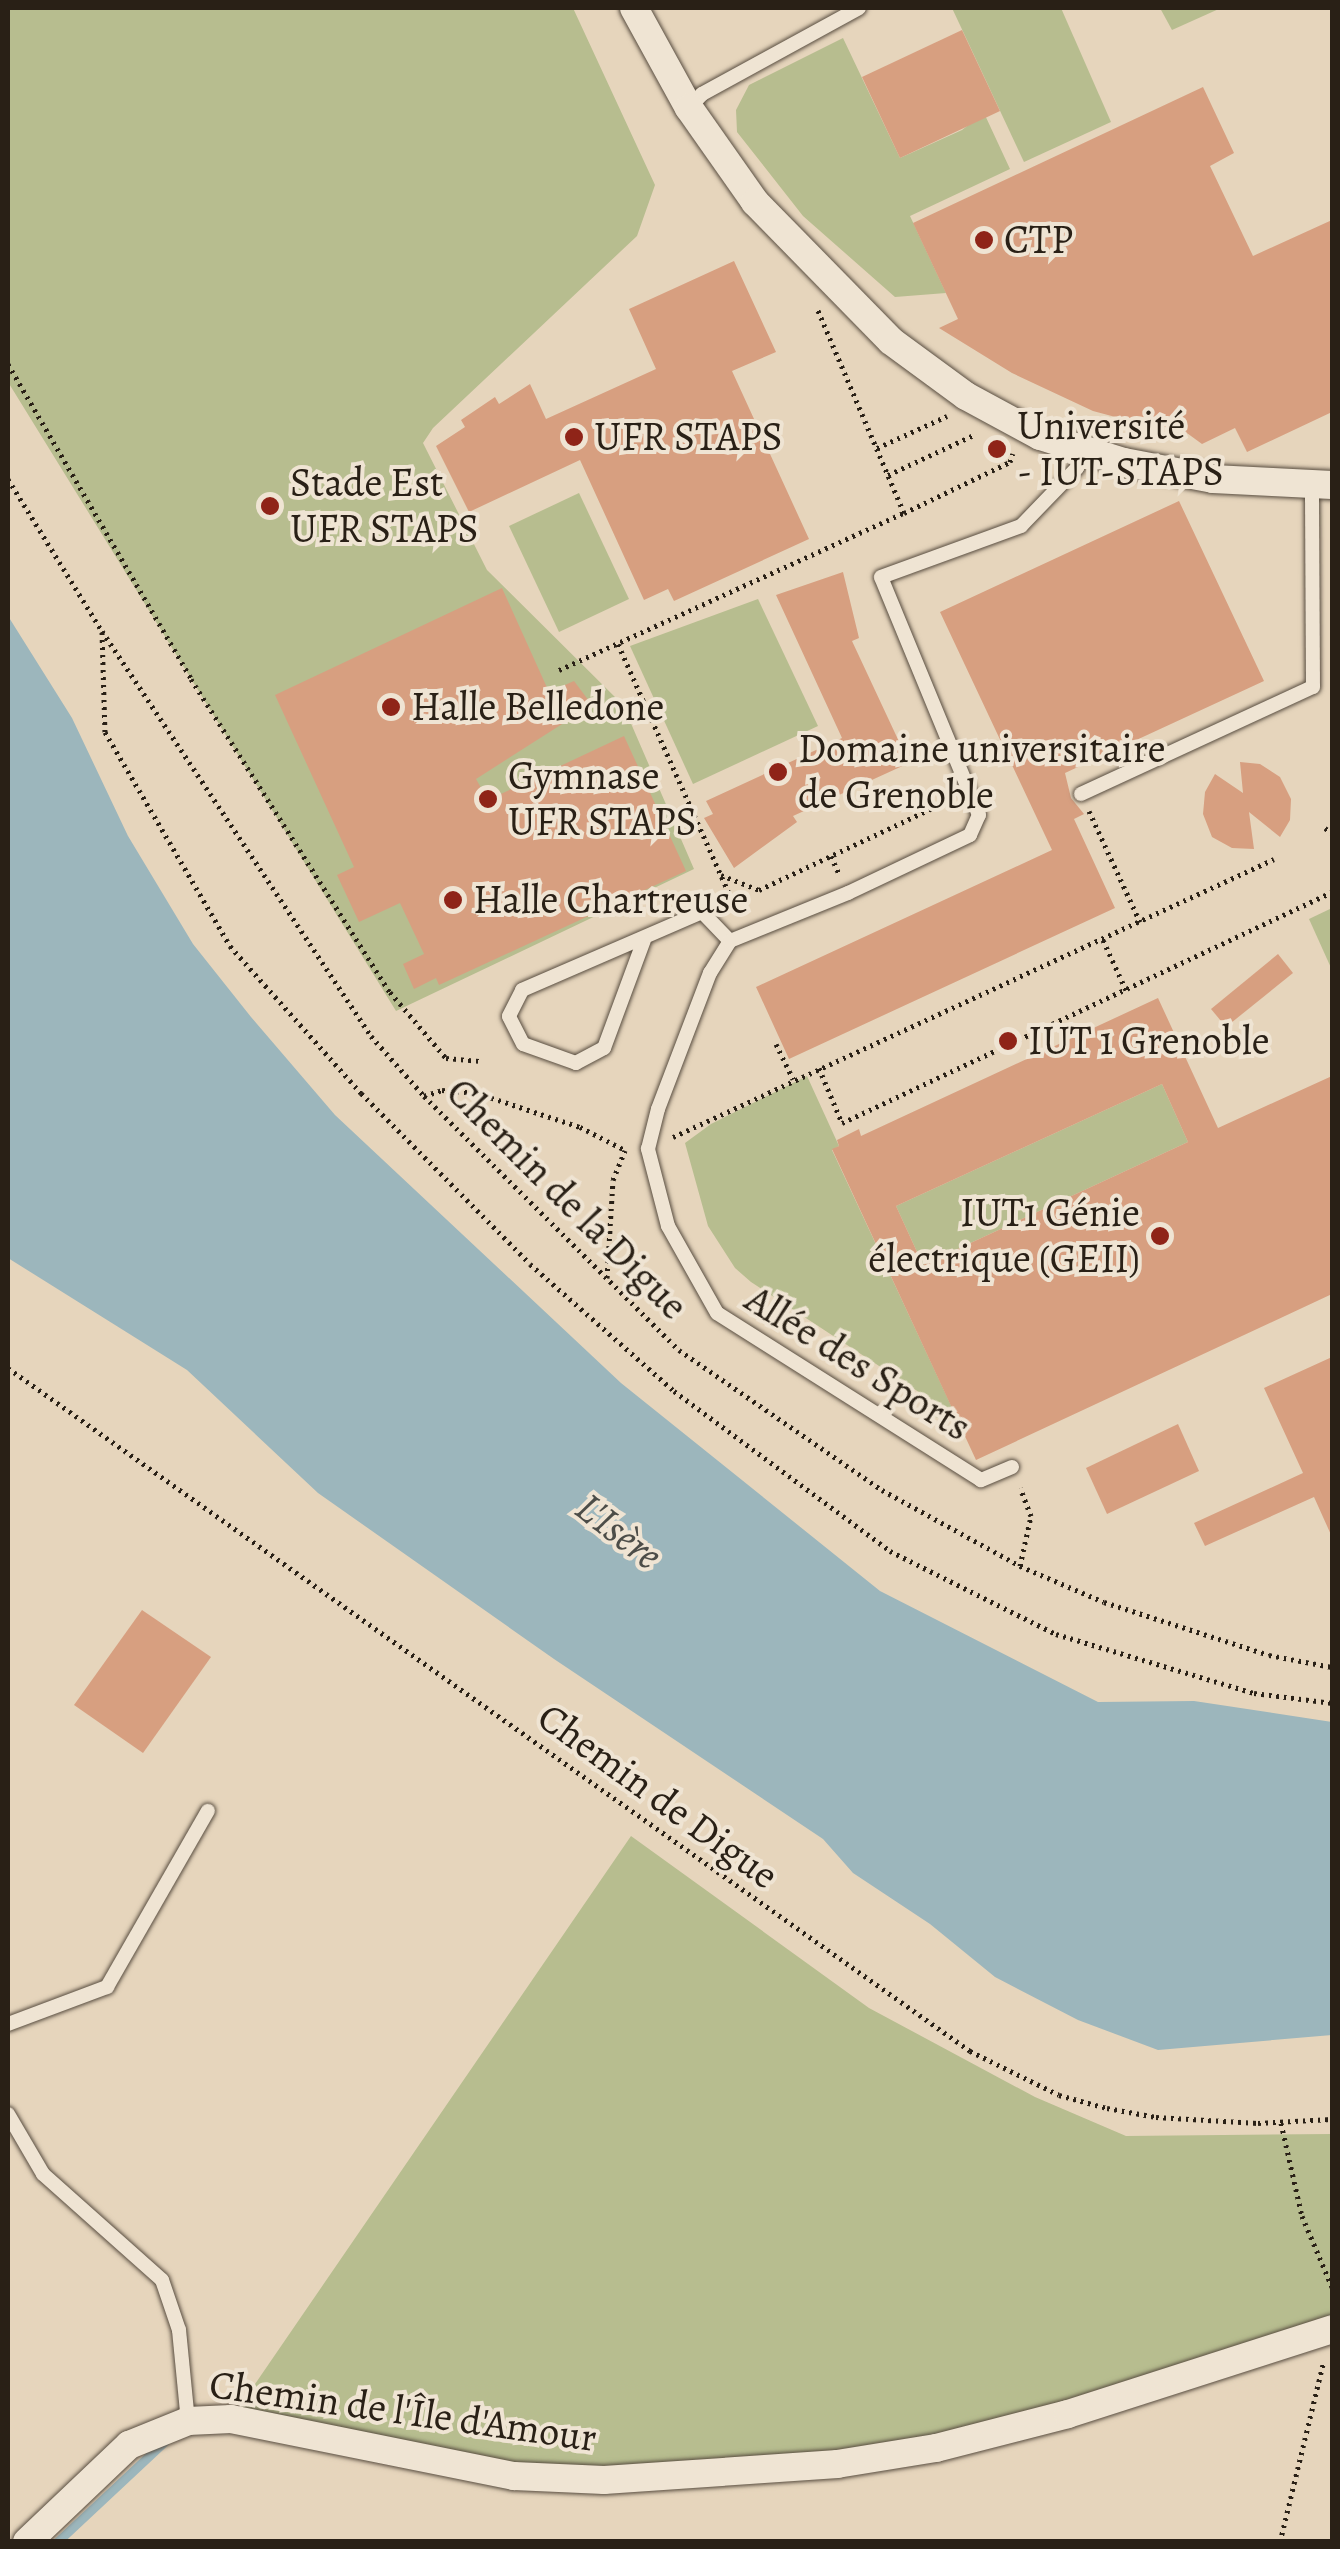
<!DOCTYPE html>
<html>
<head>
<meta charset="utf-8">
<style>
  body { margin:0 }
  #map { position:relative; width:1340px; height:2549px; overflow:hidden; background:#e6d5bc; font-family:Alegreya,serif }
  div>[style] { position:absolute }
  .green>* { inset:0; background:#b7bd8f }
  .water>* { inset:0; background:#9cb6bc }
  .stream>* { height:9px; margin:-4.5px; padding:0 4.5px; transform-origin:4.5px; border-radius:4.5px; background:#9cb6bc }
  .building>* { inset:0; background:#d79f80 }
  .path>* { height:5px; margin-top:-2.5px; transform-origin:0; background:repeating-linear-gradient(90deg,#292016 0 2.5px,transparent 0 7.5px) }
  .roads { filter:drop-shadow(0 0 2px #584d40) drop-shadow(0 0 2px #584d40) }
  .service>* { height:14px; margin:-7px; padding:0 7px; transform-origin:7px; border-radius:7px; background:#efe4d3 }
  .minor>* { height:28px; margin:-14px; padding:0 14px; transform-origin:14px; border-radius:14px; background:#efe4d3 }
  .dots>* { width:28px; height:28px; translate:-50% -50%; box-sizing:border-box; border:5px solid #efe4d3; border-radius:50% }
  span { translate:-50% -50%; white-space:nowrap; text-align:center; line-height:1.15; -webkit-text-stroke:8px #efe4d3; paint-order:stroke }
  .poi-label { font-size:40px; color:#292016 }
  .left { translate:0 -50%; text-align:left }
  .right { translate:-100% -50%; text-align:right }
  .street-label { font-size:40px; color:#292016 }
  .water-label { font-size:42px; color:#4c4d48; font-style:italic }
  .frame { position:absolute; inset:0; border:10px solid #292016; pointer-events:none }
</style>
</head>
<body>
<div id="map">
  <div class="green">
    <i style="clip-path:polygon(8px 8px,573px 8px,655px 185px,637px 236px,433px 428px,423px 443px,487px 570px,623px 705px,694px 869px,396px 1011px,8px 382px)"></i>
    <i style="clip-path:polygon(952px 8px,1061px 8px,1111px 122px,1024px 162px)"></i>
    <i style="clip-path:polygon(1160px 8px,1221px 8px,1172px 30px)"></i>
    <i style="clip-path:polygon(843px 38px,900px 158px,962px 130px,984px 113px,1010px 169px,910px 216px,946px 293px,895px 297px,803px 216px,737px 132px,736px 110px,749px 85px)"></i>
    <i style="clip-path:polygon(579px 493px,629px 599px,559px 632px,509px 526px)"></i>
    <i style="clip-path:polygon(758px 599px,818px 726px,693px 784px,630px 646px)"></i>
    <i style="clip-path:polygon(1332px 908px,1332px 970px,1309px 919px)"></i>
    <i style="clip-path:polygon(807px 1076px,839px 1146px,832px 1150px,962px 1429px,949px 1419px,921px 1416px,931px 1400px,751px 1282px,735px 1268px,708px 1226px,685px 1143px,711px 1124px)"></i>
    <i style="clip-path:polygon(1162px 1084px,1188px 1142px,923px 1265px,896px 1206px)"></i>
    <i style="clip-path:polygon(631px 1836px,869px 2008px,1035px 2097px,1126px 2136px,1332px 2134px,1332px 2329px,936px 2448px,604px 2480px,231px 2419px)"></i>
  </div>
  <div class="water">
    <i style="clip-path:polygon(8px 616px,72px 718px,128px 836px,193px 944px,251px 1017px,335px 1115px,621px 1383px,880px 1591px,1098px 1702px,1194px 1701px,1332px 1722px,1332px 2035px,1158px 2050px,1078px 2020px,995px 1977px,930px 1924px,853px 1873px,823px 1839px,554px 1659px,318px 1493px,187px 1370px,8px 1258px)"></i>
  </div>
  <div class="stream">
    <i style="left:57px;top:2542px;width:148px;rotate:-43.1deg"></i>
  </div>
  <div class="building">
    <i style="clip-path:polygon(962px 30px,1000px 111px,900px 158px,862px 77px)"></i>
    <i style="clip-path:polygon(1203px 87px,1234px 153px,1210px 166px,1253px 256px,1332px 220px,1332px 412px,1247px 452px,1235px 428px,1202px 444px,1180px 428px,1149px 426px,1093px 411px,1012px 373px,939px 328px,958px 319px,913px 223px)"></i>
    <i style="clip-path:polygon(734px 261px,776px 352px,732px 371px,809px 539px,674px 601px,668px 589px,644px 600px,580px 460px,469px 512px,436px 446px,465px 427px,461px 420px,495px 397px,499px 404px,530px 384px,546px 419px,656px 369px,629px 309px)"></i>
    <i style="clip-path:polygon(1179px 501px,1264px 681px,1065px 773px,1071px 798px,1084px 814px,1074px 819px,1115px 908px,789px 1059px,756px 987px,1052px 850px,940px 612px)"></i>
    <i style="clip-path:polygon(843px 572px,859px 638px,852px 641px,909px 763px,793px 816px,797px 822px,734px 868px,704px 818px,713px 814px,706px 801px,842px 738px,776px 595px)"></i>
    <i style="clip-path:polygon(502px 588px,549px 692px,574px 681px,592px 705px,476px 779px,488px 800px,624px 736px,686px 871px,439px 985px,436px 978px,414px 989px,403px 964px,424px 954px,400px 903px,359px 922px,337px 875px,354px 867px,275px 695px)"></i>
    <i style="clip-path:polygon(1240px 762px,1260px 764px,1280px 777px,1291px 799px,1290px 820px,1280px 837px,1249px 812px,1254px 849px,1232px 848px,1212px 837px,1203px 814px,1205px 792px,1215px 774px,1243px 793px)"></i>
    <i style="clip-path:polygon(1278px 954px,1293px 973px,1226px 1027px,1211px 1009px)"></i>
    <i style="clip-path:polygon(evenodd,1158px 998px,1218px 1128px,1332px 1076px,1332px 1294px,976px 1460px,832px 1149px,839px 1146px,837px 1140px,859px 1129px,861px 1136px,1158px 998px,1162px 1084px,1188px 1142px,923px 1265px,896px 1206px,1162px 1084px)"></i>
    <i style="clip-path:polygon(1332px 1357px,1332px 1537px,1314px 1497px,1205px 1546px,1194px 1523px,1303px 1473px,1264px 1388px)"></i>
    <i style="clip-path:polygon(1178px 1424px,1199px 1471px,1107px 1514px,1086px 1468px)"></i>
    <i style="clip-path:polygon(142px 1610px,211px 1657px,143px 1753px,74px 1705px)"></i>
  </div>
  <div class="path">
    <i style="left:8px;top:364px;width:364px;rotate:59.8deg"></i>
    <i style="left:191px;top:679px;width:371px;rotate:57.6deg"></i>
    <i style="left:390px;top:992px;width:87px;rotate:49.7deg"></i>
    <i style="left:446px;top:1058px;width:33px;rotate:5deg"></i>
    <i style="left:877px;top:448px;width:77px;rotate:-24.6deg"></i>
    <i style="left:888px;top:475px;width:97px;rotate:-25deg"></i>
    <i style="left:8px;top:479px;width:179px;rotate:58.3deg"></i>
    <i style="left:102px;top:631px;width:486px;rotate:56.4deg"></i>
    <i style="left:371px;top:1036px;width:80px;rotate:48.5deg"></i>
    <i style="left:424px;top:1096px;width:360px;rotate:44.9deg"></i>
    <i style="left:679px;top:1350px;width:247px;rotate:34.6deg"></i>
    <i style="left:882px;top:1490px;width:158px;rotate:28.8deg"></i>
    <i style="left:1020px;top:1566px;width:91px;rotate:23.2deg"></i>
    <i style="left:1104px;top:1602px;width:173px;rotate:17.8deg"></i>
    <i style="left:1269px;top:1655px;width:64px;rotate:10.8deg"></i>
    <i style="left:904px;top:513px;width:118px;rotate:-25.7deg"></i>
    <i style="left:1010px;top:462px;width:9px;rotate:-72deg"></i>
    <i style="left:102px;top:632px;width:100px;rotate:88.3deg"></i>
    <i style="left:105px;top:732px;width:248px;rotate:59.7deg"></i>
    <i style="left:230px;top:946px;width:197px;rotate:48.3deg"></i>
    <i style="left:361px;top:1093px;width:240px;rotate:45.3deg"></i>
    <i style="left:530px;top:1264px;width:192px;rotate:41.4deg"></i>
    <i style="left:674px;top:1391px;width:269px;rotate:36.5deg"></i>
    <i style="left:890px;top:1551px;width:186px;rotate:26.6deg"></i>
    <i style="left:1056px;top:1634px;width:207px;rotate:16.6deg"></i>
    <i style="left:1254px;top:1693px;width:79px;rotate:7.3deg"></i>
    <i style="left:618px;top:644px;width:280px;rotate:66deg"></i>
    <i style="left:732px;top:900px;width:12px;rotate:95deg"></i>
    <i style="left:559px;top:670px;width:379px;rotate:-24.5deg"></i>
    <i style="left:904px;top:513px;width:223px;rotate:-113deg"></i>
    <i style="left:1089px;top:811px;width:122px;rotate:65.3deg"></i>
    <i style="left:1325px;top:828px;width:9px;rotate:36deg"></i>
    <i style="left:831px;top:856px;width:22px;rotate:66deg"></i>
    <i style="left:721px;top:875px;width:41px;rotate:21.5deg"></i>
    <i style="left:759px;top:890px;width:210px;rotate:-25.3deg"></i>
    <i style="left:1103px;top:940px;width:55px;rotate:65.3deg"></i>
    <i style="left:776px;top:1044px;width:39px;rotate:64deg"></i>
    <i style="left:819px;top:1068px;width:60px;rotate:67.3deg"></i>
    <i style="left:842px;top:1123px;width:542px;rotate:-25.24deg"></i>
    <i style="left:424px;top:1096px;width:19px;rotate:-18deg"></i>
    <i style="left:442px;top:1090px;width:35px;rotate:5deg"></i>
    <i style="left:477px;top:1093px;width:108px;rotate:18.3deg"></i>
    <i style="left:580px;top:1127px;width:48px;rotate:27.1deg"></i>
    <i style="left:673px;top:1137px;width:662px;rotate:-24.82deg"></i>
    <i style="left:607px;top:1278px;width:98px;rotate:-86.5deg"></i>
    <i style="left:613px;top:1180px;width:32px;rotate:-68deg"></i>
    <i style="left:8px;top:1368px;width:1180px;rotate:35.37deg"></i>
    <i style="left:970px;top:2051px;width:99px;rotate:26.3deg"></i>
    <i style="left:1059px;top:2095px;width:50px;rotate:15.2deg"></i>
    <i style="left:1107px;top:2108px;width:50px;rotate:10.4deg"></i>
    <i style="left:1156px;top:2117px;width:102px;rotate:3.4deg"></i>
    <i style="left:1258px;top:2123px;width:74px;rotate:-3.1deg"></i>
    <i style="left:1020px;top:1566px;width:51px;rotate:-77.6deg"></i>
    <i style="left:1031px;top:1516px;width:30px;rotate:-111deg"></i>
    <i style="left:1281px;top:2123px;width:95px;rotate:77.3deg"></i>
    <i style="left:1302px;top:2216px;width:77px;rotate:67.1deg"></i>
    <i style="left:1280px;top:2542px;width:187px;rotate:-76.4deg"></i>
  </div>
  <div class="roads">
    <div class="service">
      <i style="left:689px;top:108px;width:19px;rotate:-47deg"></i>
      <i style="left:702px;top:94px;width:179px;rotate:-28.7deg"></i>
      <i style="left:1081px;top:794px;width:255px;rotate:-24.8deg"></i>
      <i style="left:1313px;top:687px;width:200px;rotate:-90.3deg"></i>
      <i style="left:644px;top:940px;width:115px;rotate:110.3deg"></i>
      <i style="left:604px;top:1048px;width:32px;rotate:152deg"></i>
      <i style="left:576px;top:1063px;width:56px;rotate:-160.3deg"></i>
      <i style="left:523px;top:1044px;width:31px;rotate:-117deg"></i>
      <i style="left:509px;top:1016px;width:29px;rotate:-63deg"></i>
      <i style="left:522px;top:990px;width:196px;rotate:-23.4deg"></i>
      <i style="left:702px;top:912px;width:40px;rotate:46deg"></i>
      <i style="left:1012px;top:1467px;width:34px;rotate:157deg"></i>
      <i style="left:981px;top:1480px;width:312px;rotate:-147.7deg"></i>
      <i style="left:717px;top:1313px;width:100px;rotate:-119.4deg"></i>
      <i style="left:668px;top:1226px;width:80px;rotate:-104.6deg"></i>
      <i style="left:648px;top:1149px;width:41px;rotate:-76deg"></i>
      <i style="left:658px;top:1109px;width:146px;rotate:-69.1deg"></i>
      <i style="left:710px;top:973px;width:38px;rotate:-58deg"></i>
      <i style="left:730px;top:941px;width:127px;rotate:-22.1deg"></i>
      <i style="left:848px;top:893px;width:135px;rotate:-25.4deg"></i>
      <i style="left:970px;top:835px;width:22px;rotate:-66deg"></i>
      <i style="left:979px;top:815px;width:257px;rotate:-112.4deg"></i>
      <i style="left:881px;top:577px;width:149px;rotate:-20deg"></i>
      <i style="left:1021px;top:526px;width:81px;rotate:-46deg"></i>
      <i style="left:1077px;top:468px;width:18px;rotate:-68deg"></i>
      <i style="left:8px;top:2024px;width:106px;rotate:-20.5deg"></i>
      <i style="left:107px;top:1987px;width:203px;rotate:-60.2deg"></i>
      <i style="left:8px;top:2114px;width:69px;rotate:59.7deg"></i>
      <i style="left:43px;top:2174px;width:159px;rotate:41.7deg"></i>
      <i style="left:162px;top:2280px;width:53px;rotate:71.2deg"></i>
      <i style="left:179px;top:2330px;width:91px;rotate:84.4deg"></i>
    </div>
    <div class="minor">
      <i style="left:634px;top:8px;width:114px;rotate:61.2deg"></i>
      <i style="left:689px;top:108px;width:115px;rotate:54.9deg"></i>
      <i style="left:755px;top:202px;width:194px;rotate:45.6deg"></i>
      <i style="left:891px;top:341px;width:93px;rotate:36.3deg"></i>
      <i style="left:966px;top:396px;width:84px;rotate:28.4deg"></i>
      <i style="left:1040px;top:436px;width:88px;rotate:17.2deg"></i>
      <i style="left:1124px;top:462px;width:91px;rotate:10.8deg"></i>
      <i style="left:1213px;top:479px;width:119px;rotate:2.9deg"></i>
      <i style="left:27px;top:2542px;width:141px;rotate:-43.6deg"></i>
      <i style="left:129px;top:2445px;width:64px;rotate:-22.1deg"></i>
      <i style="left:188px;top:2421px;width:43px;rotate:-2.7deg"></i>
      <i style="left:231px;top:2419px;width:289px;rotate:11.4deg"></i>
      <i style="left:514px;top:2476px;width:90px;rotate:2.5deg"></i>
      <i style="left:604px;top:2480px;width:234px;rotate:-3.9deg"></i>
      <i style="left:837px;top:2464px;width:100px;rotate:-9.2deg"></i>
      <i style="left:936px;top:2448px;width:136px;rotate:-14.4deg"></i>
      <i style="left:1068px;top:2414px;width:277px;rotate:-17.8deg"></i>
    </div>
  </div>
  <div class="dots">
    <i style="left:984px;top:240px;background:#8f2418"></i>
    <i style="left:574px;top:437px;background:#8f2418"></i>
    <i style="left:997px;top:449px;background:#8f2418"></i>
    <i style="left:270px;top:506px;background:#8f2418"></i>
    <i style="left:391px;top:707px;background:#8f2418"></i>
    <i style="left:778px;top:772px;background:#8f2418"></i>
    <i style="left:488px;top:799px;background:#8f2418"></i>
    <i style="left:453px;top:900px;background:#8f2418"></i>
    <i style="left:1008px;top:1041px;background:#8f2418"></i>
    <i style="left:1160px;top:1236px;background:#8f2418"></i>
  </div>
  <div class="poi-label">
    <span class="left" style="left:1004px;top:240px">CTP</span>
    <span class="left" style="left:1017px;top:449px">Université<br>- IUT-STAPS</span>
    <span class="left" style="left:594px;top:437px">UFR STAPS</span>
    <span class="left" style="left:290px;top:506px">Stade Est<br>UFR STAPS</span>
    <span class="left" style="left:411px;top:707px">Halle Belledone</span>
    <span class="left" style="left:798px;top:772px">Domaine universitaire<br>de Grenoble</span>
    <span class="left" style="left:508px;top:799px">Gymnase<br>UFR STAPS</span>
    <span class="left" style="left:473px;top:900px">Halle Chartreuse</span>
    <span class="left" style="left:1028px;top:1041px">IUT 1 Grenoble</span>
    <span class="right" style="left:1140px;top:1236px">IUT1 Génie<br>électrique (GEII)</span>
  </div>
  <div class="street-label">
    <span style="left:567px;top:1199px;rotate:45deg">Chemin de la Digue</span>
    <span style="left:858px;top:1363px;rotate:32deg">Allée des Sports</span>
    <span style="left:658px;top:1796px;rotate:36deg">Chemin de Digue</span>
    <span style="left:403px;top:2411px;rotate:8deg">Chemin de l'Île d'Amour</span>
  </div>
  <div class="water-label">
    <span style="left:619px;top:1531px;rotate:38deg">L'Isère</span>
  </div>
  <div class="frame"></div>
</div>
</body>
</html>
